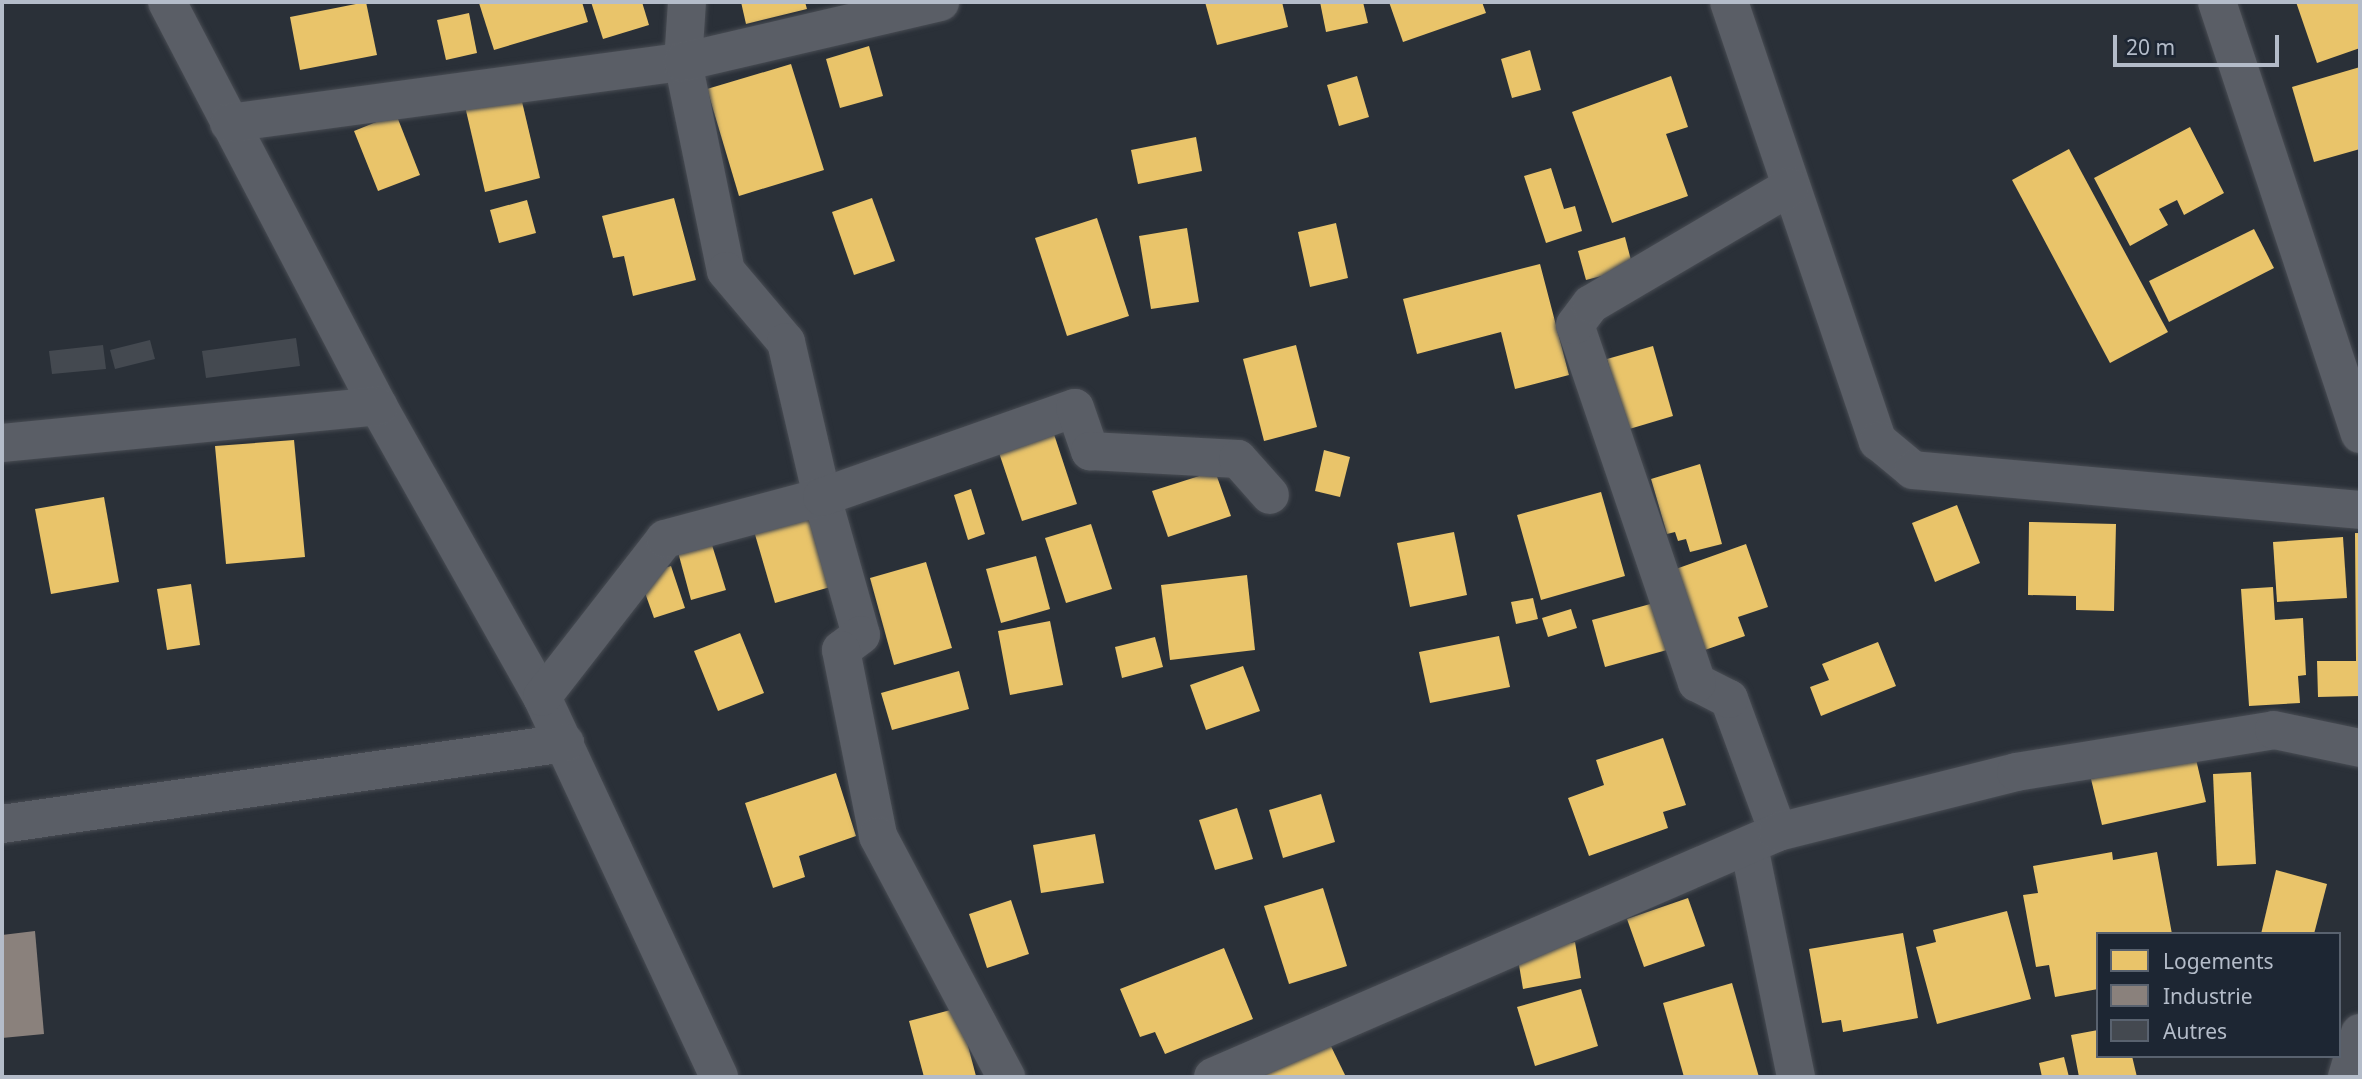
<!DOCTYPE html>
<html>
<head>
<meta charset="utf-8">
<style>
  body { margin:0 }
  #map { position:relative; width:2362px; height:1079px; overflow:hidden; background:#2a3038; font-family:"Noto Sans",sans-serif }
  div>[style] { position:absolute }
  .homes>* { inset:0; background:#e9c46a }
  .industry>* { inset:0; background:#8a817c }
  .building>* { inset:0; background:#444950 }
  .roads { filter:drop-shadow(0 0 2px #484c53) drop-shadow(0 0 2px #484c53) }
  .minor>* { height:38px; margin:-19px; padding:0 19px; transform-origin:19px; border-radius:19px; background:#5a5e66 }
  span { translate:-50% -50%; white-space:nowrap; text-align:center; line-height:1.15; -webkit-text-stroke:7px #1d2633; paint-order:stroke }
  .frame { position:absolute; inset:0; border:4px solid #b4bcc9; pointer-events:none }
  .legend { position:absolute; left:2096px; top:932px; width:245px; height:126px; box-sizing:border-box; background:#1d2633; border:2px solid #59626f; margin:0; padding:9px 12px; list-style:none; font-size:21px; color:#b4bcc9 }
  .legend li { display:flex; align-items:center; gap:14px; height:35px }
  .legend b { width:35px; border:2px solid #59626f }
  .scale { position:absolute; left:2113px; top:35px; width:166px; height:32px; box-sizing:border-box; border:4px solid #b4bcc9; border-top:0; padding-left:9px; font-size:21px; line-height:24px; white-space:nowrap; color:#b4bcc9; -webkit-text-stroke:5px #1d2633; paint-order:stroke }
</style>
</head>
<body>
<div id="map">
  <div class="homes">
    <i style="clip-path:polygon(366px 2px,377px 55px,300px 70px,290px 17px)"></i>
    <i style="clip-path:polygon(485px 2px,582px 2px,588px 22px,494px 50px,479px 3px)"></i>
    <i style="clip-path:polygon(591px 2px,642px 2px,649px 25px,603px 39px)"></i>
    <i style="clip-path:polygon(741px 2px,805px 2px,807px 9px,746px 24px)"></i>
    <i style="clip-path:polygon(1205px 2px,1282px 2px,1288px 27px,1217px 45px)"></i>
    <i style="clip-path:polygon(1320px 2px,1363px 2px,1368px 23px,1326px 32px)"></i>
    <i style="clip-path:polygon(1389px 2px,1482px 2px,1486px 13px,1403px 42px)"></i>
    <i style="clip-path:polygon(2296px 2px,2360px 2px,2360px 48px,2317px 63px)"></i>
    <i style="clip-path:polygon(469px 13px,477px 53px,446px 60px,437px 20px)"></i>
    <i style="clip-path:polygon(869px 46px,883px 96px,840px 108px,826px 59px)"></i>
    <i style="clip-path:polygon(1530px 50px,1541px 90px,1512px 98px,1501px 59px)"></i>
    <i style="clip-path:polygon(791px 64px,824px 170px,739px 196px,707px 89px)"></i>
    <i style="clip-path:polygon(2360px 67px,2360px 149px,2314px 162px,2292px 87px)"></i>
    <i style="clip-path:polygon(1357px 76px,1369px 117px,1339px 126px,1327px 85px)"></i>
    <i style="clip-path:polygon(1671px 76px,1688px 127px,1666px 134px,1688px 196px,1612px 223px,1572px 112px)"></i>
    <i style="clip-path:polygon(519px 89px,540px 178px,485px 192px,464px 102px)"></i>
    <i style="clip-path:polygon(396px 114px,420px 175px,378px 191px,354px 131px)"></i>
    <i style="clip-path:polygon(2190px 127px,2224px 193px,2184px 215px,2177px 200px,2159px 209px,2168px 225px,2130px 246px,2094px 178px)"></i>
    <i style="clip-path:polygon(1196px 137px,1202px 171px,1138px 184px,1131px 150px)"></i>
    <i style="clip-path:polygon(2069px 149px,2168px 332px,2110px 363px,2012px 180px)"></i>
    <i style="clip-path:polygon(1551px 168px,1564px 209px,1575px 206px,1582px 231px,1546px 243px,1524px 176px)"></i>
    <i style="clip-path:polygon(674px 198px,696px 280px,633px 296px,624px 256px,613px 258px,602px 216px)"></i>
    <i style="clip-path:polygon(872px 198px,895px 261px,854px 275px,832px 212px)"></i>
    <i style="clip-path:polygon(527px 200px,536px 233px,499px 243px,490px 210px)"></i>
    <i style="clip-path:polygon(1097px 218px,1129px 316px,1067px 336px,1035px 238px)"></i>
    <i style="clip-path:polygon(1336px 223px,1348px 278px,1310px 287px,1298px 232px)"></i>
    <i style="clip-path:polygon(1187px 228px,1199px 302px,1151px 309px,1139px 236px)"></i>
    <i style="clip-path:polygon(2254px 229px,2274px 268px,2169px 322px,2149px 281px)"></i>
    <i style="clip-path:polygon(1625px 237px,1633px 268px,1586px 280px,1578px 251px)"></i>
    <i style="clip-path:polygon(1540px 264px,1569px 375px,1515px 389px,1501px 332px,1417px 354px,1403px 299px)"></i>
    <i style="clip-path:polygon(1296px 345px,1317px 427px,1264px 441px,1243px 359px)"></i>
    <i style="clip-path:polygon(1653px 346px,1673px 416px,1626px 430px,1607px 359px)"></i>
    <i style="clip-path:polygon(1046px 410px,1077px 504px,1022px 521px,991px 429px)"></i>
    <i style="clip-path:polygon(294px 440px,305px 557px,226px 564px,215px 446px)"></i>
    <i style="clip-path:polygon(1324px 450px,1350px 457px,1340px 497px,1315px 491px)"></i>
    <i style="clip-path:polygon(1700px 464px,1722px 544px,1690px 552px,1686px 539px,1678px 541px,1675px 532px,1667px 534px,1651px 479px)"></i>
    <i style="clip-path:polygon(1215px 471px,1231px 516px,1168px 537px,1152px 491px)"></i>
    <i style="clip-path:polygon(971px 489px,985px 534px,968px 540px,954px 495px)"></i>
    <i style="clip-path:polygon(1601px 492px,1625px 576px,1541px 600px,1517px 515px)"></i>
    <i style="clip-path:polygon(811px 496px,837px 585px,775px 603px,749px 514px)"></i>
    <i style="clip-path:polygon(104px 497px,119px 582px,51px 594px,35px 509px)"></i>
    <i style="clip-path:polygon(1957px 505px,1980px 563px,1935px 582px,1912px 523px)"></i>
    <i style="clip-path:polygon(2029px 522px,2116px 524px,2114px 611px,2076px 610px,2076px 596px,2028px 595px)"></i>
    <i style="clip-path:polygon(1091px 524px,1112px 589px,1066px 603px,1045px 538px)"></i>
    <i style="clip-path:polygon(708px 532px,726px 590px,691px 600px,675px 541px)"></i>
    <i style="clip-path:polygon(1454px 532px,1467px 595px,1410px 607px,1397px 543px)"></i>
    <i style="clip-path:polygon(2355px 533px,2360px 533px,2360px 696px,2318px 697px,2317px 661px,2356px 661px)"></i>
    <i style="clip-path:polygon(2343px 537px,2347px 598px,2277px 602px,2273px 542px)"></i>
    <i style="clip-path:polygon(1746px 544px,1768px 607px,1738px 617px,1745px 636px,1702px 651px,1673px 570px)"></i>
    <i style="clip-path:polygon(1036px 556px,1050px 609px,1001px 623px,986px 569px)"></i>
    <i style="clip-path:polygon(926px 562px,952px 648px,894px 665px,870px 578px)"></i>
    <i style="clip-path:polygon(671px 566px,685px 608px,654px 618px,639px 576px)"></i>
    <i style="clip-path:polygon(1247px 575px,1255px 650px,1170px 660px,1161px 585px)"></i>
    <i style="clip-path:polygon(191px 584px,200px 645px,167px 650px,157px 589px)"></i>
    <i style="clip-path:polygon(2273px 587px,2275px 620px,2303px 618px,2306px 675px,2298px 676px,2300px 703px,2249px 706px,2241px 589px)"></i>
    <i style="clip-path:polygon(1533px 598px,1538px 619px,1516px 624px,1511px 602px)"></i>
    <i style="clip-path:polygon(1654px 603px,1667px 650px,1605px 667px,1592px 620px)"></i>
    <i style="clip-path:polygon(1571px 609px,1577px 628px,1548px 637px,1542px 618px)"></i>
    <i style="clip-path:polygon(1050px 621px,1063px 685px,1010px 695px,998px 631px)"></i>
    <i style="clip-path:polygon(740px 633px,764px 693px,718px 711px,694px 651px)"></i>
    <i style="clip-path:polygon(1499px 636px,1510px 687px,1430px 703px,1419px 652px)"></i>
    <i style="clip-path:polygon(1155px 637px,1163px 667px,1122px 678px,1115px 647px)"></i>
    <i style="clip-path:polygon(1878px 642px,1896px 686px,1821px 716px,1810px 687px,1829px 680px,1822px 664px)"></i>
    <i style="clip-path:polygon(1243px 666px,1260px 711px,1206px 730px,1190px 685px)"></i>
    <i style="clip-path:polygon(959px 671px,969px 709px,892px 730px,881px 693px)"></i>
    <i style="clip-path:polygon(1663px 738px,1686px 805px,1663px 812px,1668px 828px,1589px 856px,1568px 798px,1604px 785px,1596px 760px)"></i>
    <i style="clip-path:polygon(2195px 755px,2206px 802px,2102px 825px,2091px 779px)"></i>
    <i style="clip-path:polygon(2251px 772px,2256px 864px,2217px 866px,2213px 774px)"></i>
    <i style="clip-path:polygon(836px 773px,856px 836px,799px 856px,805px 877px,773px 888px,745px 803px)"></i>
    <i style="clip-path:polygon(1321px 794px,1335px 842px,1283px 858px,1269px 810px)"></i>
    <i style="clip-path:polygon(1237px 808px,1253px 859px,1215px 870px,1199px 820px)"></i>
    <i style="clip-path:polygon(1095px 834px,1104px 883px,1041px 893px,1033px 845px)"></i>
    <i style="clip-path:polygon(2112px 852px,2113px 860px,2157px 852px,2172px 934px,2098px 934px,2098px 989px,2055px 997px,2049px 965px,2036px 967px,2023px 895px,2038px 893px,2033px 866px)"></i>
    <i style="clip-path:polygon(2276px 870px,2327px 884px,2314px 934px,2261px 934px)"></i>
    <i style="clip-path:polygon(1323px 888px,1347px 966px,1289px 984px,1264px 906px)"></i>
    <i style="clip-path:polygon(1688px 898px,1705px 946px,1644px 967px,1627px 919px)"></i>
    <i style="clip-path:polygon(1011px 900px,1029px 954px,987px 968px,969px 914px)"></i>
    <i style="clip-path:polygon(2007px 911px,2031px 999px,1937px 1024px,1916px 947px,1936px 942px,1933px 930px)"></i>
    <i style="clip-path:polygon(1903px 933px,1918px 1018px,1843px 1032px,1841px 1020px,1822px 1023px,1809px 949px)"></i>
    <i style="clip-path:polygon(1575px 942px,1581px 978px,1523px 989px,1517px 953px)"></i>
    <i style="clip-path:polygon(1224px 948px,1253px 1019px,1165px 1054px,1155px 1032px,1140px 1037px,1120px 989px)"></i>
    <i style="clip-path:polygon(1732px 983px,1759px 1077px,1684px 1077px,1663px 1003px)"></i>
    <i style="clip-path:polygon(1581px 989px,1598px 1046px,1535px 1066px,1517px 1007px)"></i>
    <i style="clip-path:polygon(958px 1008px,976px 1076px,924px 1077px,909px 1021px)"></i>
    <i style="clip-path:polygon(2098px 1030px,2098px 1056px,2132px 1056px,2137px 1077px,2079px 1077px,2071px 1035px)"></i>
    <i style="clip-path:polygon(1325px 1034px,1346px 1077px,1267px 1077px,1261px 1065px)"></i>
    <i style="clip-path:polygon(2064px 1057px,2069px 1077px,2042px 1077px,2039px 1063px)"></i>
  </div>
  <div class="industry">
    <i style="clip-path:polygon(35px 931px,44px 1034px,2px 1038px,2px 935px)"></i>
  </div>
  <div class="building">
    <i style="clip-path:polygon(296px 338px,300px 366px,206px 378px,202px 351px)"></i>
    <i style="clip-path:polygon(150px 340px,155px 359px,115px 369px,110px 350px)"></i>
    <i style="clip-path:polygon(103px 345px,106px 369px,52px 374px,49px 351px)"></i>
  </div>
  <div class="roads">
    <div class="minor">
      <i style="left:167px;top:2px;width:456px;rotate:62.4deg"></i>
      <i style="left:378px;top:406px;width:334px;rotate:60.6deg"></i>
      <i style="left:542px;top:697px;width:419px;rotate:65deg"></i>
      <i style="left:687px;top:2px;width:60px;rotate:93.8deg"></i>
      <i style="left:683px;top:62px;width:213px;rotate:78.4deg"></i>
      <i style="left:726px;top:271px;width:93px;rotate:49.8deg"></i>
      <i style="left:786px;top:342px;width:159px;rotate:76.9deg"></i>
      <i style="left:822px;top:497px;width:143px;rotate:74.2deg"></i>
      <i style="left:861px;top:635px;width:25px;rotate:143deg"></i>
      <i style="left:841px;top:650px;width:190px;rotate:78.7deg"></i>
      <i style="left:878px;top:836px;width:273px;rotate:62deg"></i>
      <i style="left:1729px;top:2px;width:464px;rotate:71.3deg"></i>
      <i style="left:1878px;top:441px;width:45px;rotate:39.6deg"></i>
      <i style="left:1913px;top:470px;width:449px;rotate:5.1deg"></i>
      <i style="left:2217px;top:2px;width:455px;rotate:71.7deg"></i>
      <i style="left:229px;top:123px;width:458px;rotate:-7.7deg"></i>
      <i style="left:683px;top:62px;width:264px;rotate:-13.1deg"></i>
      <i style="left:2px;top:443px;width:378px;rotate:-5.6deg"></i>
      <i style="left:542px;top:697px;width:200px;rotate:-52.1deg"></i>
      <i style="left:665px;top:539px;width:163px;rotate:-15deg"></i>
      <i style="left:822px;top:497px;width:268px;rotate:-19.4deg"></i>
      <i style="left:1075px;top:408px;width:46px;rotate:70.8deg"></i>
      <i style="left:1090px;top:451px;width:148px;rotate:3.1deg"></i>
      <i style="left:1238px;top:459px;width:48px;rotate:48.4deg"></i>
      <i style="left:2px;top:824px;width:569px;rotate:-8.19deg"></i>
      <i style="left:1778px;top:832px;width:142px;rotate:-110.2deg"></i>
      <i style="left:1729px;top:699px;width:36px;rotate:-153deg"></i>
      <i style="left:1697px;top:683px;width:378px;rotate:-108.8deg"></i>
      <i style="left:1575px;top:325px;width:26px;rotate:-53deg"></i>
      <i style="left:1591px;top:304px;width:231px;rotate:-30.5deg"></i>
      <i style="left:1749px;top:846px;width:236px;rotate:78.5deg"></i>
      <i style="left:1213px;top:1077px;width:616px;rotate:-23.44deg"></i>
      <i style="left:1778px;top:832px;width:245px;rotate:-14.1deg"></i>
      <i style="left:2016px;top:772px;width:261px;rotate:-9.2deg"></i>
      <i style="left:2274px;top:730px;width:88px;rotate:11.8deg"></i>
      <i style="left:2347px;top:1077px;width:46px;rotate:-73.5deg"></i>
    </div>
  </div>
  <div class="frame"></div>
  <ul class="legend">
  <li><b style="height:19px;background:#e9c46a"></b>Logements</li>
  <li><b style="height:19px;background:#8a817c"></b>Industrie</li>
  <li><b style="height:19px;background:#444950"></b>Autres</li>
  </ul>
  <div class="scale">20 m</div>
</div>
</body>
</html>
